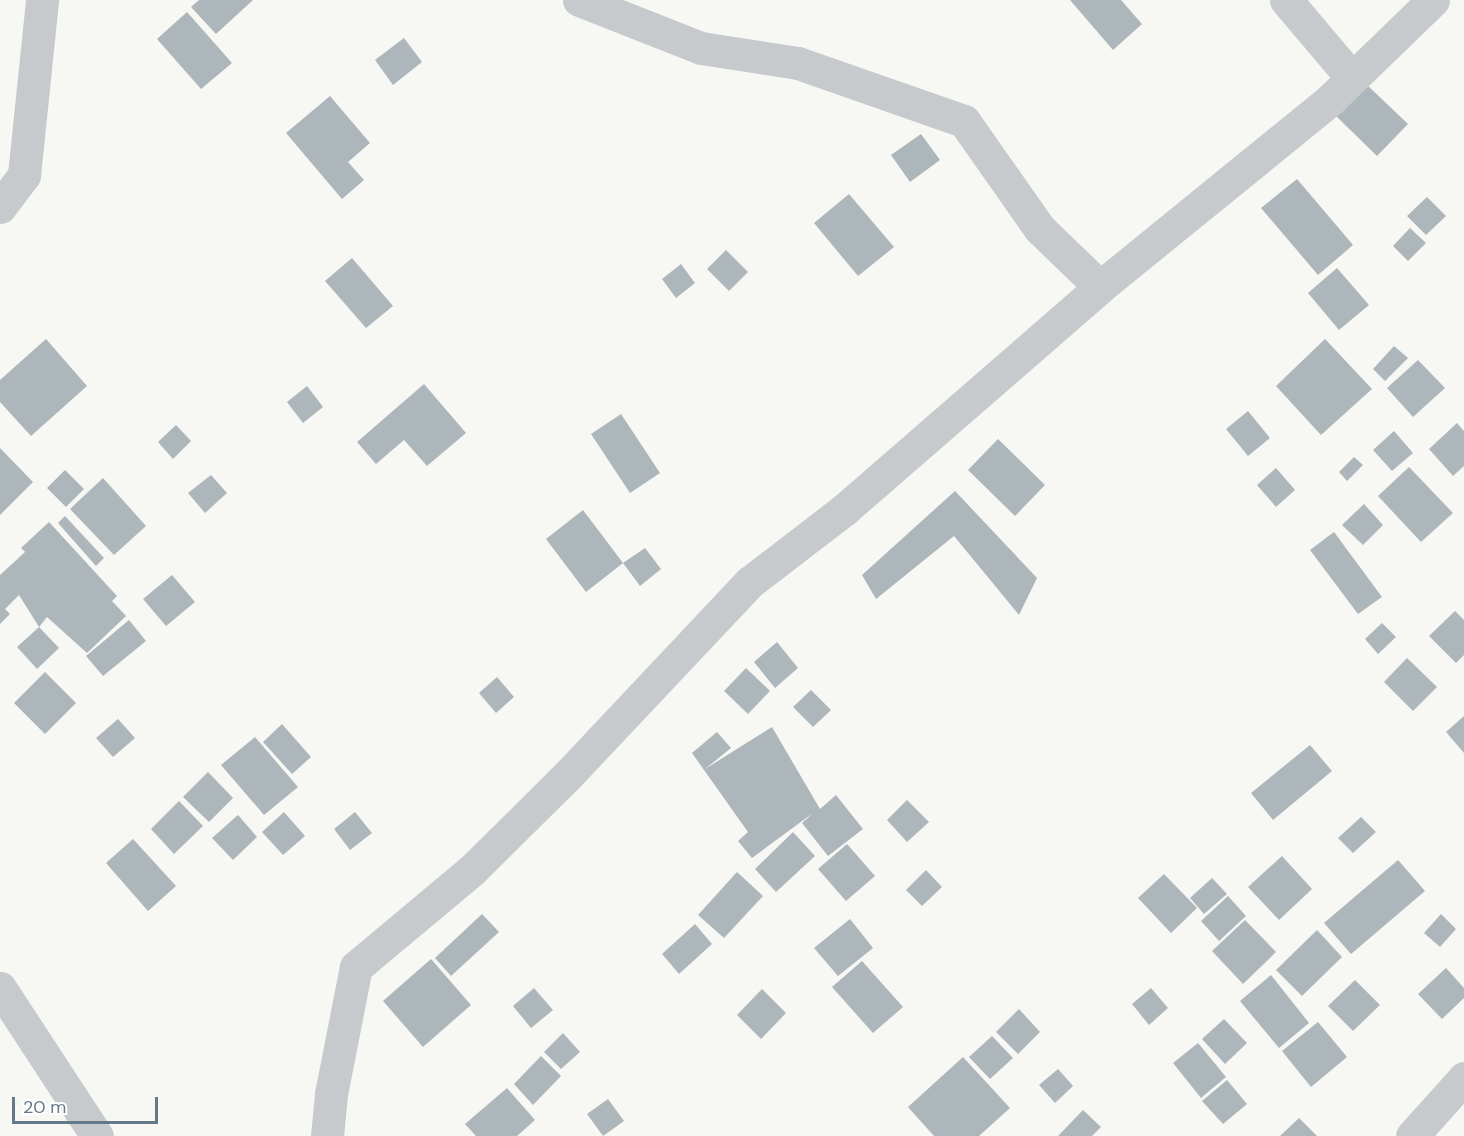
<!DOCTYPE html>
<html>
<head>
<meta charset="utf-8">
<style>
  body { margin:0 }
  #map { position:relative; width:1464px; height:1136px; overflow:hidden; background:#f7f7f4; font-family:"DM Sans",sans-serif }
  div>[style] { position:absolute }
  .building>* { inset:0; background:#adb6bb }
  .minor>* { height:33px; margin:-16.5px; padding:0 16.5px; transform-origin:16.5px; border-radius:16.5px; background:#c6cacd }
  span { translate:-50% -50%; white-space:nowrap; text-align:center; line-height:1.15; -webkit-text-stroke:6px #fff; paint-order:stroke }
  .scale { position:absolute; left:12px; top:1097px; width:146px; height:27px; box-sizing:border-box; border:3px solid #647887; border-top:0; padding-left:8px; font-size:18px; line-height:21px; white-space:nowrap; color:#647887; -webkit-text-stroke:4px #fff; paint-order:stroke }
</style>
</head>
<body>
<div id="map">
  <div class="building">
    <i style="clip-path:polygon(199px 0,253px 0,216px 34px,191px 7px)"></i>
    <i style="clip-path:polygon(1070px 0,1121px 0,1142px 24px,1113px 50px)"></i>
    <i style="clip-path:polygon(187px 12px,232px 63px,201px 89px,157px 39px)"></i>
    <i style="clip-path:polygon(404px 38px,422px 62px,393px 85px,375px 60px)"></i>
    <i style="clip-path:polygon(1366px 84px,1408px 124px,1377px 156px,1335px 115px)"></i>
    <i style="clip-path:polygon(330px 96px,370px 143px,348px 162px,364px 180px,342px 199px,286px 133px)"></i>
    <i style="clip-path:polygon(921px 134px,940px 160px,910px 182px,891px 155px)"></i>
    <i style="clip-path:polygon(1297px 179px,1353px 245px,1318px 275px,1261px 208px)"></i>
    <i style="clip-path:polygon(849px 194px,894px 247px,858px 276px,814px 223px)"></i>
    <i style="clip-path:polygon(1427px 197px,1446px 216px,1426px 235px,1407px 216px)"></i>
    <i style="clip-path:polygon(1410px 228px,1426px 243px,1408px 261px,1393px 246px)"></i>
    <i style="clip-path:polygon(726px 250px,748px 272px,729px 291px,707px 269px)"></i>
    <i style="clip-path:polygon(352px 258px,393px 306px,366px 328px,325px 281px)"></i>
    <i style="clip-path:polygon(681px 264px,695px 283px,676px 298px,662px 279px)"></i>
    <i style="clip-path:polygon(1337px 268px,1369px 305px,1339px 330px,1308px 293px)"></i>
    <i style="clip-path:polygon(46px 339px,87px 386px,31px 436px,0 402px,0 380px)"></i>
    <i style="clip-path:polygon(1325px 339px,1372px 389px,1321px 435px,1276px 386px)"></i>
    <i style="clip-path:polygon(1394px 346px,1408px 358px,1385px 381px,1373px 369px)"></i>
    <i style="clip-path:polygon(1418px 360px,1445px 388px,1413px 417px,1387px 388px)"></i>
    <i style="clip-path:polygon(424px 384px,466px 433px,427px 466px,404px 440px,376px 464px,357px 442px)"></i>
    <i style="clip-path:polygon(307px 386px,323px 407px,303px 423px,287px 402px)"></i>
    <i style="clip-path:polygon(1248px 411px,1270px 438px,1248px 456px,1226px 429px)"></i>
    <i style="clip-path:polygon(621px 414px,660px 473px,630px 493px,591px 434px)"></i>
    <i style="clip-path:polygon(1457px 423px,1464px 431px,1464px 466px,1453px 476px,1429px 449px)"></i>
    <i style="clip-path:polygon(176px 425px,191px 441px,173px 459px,158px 442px)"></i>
    <i style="clip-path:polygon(1394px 431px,1413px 453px,1392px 471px,1373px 450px)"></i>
    <i style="clip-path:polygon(998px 439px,1045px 485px,1015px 516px,968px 470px)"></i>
    <i style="clip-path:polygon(0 448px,33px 482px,0 515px)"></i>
    <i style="clip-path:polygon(1354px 457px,1363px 465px,1347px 481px,1339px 472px)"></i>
    <i style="clip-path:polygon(1409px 467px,1453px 513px,1421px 542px,1378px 496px)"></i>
    <i style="clip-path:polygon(1276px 468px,1295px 490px,1276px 507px,1257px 485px)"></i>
    <i style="clip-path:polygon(65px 470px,84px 489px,66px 507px,47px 488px)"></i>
    <i style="clip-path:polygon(211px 475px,227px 493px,205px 513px,188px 493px)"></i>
    <i style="clip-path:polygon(103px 478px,146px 526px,114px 555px,70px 509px)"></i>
    <i style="clip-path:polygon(955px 491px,1037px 578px,1019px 615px,954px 536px,876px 599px,862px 575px)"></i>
    <i style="clip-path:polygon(1364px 504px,1383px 525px,1363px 545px,1342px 525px)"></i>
    <i style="clip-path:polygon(583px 510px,623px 563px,586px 592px,546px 539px)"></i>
    <i style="clip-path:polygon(65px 516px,104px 558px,96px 566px,58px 523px)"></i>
    <i style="clip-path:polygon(49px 522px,117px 596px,112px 601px,126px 616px,87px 653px,47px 617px,39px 627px,19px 595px,5px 609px,10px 614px,0 624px,0 575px,25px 552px,21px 548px)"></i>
    <i style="clip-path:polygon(1334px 532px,1382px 597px,1358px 614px,1310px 550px)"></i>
    <i style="clip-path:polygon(645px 548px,661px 569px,640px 586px,623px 563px)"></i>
    <i style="clip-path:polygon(172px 575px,195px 602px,166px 626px,143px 599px)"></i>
    <i style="clip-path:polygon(1455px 611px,1464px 620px,1464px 655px,1456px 663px,1429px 636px)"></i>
    <i style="clip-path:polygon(129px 620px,146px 641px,103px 676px,86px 656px)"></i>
    <i style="clip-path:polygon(1382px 623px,1396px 637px,1378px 654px,1365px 639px)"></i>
    <i style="clip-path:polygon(39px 627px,59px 648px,37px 669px,17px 647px)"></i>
    <i style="clip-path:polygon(777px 642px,798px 668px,775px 688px,754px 662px)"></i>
    <i style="clip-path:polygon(1407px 658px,1437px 687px,1413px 711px,1384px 682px)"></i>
    <i style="clip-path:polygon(746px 668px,770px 691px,748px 714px,724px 691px)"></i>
    <i style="clip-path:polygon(45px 672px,76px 703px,45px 734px,14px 703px)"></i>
    <i style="clip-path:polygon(497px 677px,514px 697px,496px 713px,479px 693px)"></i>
    <i style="clip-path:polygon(811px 690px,831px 710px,813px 727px,793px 707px)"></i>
    <i style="clip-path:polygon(1464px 716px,1464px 753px,1446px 732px)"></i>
    <i style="clip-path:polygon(118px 719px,135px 738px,113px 757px,96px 738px)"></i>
    <i style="clip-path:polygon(282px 724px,311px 757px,292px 774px,263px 742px)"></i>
    <i style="clip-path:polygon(772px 727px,820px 809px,836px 795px,863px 829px,828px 856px,802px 823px,813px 813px,752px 858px,738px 841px,748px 832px,692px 753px,717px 732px,731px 748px,705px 769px)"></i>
    <i style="clip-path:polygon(255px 737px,298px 787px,264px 815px,221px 765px)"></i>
    <i style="clip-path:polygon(1310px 745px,1332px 771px,1273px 820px,1251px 793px)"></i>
    <i style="clip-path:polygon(208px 772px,233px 798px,209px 822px,183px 797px)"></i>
    <i style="clip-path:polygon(907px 800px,929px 822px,907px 842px,887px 820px)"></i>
    <i style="clip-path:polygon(179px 801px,203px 826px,174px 854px,151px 829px)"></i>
    <i style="clip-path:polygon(284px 812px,305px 836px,283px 855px,262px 832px)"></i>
    <i style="clip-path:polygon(355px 812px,372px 833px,350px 850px,334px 829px)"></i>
    <i style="clip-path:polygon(238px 815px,257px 837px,233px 860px,212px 838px)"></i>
    <i style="clip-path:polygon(1361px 817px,1376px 832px,1353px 853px,1338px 838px)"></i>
    <i style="clip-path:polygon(793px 832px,815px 856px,776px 892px,755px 869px)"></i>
    <i style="clip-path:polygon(133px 839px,176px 886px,148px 911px,106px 863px)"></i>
    <i style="clip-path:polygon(847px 844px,875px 876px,846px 901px,818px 869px)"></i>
    <i style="clip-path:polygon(1282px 856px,1312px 889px,1279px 920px,1248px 887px)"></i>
    <i style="clip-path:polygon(1398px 860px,1425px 891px,1351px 954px,1324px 923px)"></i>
    <i style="clip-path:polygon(926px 870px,942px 887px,922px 906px,906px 890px)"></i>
    <i style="clip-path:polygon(737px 872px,763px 896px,724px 938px,698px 915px)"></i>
    <i style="clip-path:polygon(1164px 874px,1197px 908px,1171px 933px,1138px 898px)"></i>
    <i style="clip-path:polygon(1212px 878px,1227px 894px,1204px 914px,1190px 898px)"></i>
    <i style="clip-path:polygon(1228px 896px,1246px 916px,1219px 941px,1201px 921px)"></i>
    <i style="clip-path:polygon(482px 914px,499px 932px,451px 976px,435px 958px)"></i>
    <i style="clip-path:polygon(1441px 914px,1456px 929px,1440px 947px,1424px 933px)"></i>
    <i style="clip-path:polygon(850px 919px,873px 948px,838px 976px,814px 948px)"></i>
    <i style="clip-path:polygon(1245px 920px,1276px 952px,1243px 984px,1212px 951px)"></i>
    <i style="clip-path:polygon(695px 924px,712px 944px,679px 974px,662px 954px)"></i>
    <i style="clip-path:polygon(1317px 930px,1342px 957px,1302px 996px,1276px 970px)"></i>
    <i style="clip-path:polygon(431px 959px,471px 1005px,423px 1047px,383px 1001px)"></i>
    <i style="clip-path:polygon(862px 961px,903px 1007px,873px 1033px,832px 987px)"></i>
    <i style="clip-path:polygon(1446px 968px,1464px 988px,1464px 998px,1442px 1019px,1418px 994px)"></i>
    <i style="clip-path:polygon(1271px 975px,1309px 1023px,1279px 1048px,1240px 1001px)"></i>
    <i style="clip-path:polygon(1355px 980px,1380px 1005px,1353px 1031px,1328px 1006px)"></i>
    <i style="clip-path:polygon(534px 988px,553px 1010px,531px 1028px,513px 1006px)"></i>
    <i style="clip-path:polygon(1151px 988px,1168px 1008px,1149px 1025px,1132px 1004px)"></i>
    <i style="clip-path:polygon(762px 989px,786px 1013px,761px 1039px,737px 1015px)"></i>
    <i style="clip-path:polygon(1019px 1009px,1040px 1032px,1018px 1054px,996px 1032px)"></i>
    <i style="clip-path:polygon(1224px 1019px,1247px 1043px,1225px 1064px,1202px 1039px)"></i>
    <i style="clip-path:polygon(1318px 1022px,1347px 1057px,1311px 1087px,1282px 1051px)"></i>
    <i style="clip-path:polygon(563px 1033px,580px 1052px,561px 1069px,544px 1052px)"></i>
    <i style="clip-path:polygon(992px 1036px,1013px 1058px,990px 1079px,969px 1057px)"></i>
    <i style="clip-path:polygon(1198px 1043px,1226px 1077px,1201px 1098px,1173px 1063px)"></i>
    <i style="clip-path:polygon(541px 1056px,561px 1076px,533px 1105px,514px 1084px)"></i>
    <i style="clip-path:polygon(963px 1057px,1010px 1108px,979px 1136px,934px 1136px,908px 1107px)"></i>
    <i style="clip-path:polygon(1058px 1069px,1073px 1086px,1055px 1103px,1039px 1085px)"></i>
    <i style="clip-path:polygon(1227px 1080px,1247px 1104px,1223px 1124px,1202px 1101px)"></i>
    <i style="clip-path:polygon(507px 1088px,535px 1120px,517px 1136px,476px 1136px,465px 1124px)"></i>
    <i style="clip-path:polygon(608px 1099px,624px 1121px,603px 1136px,587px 1114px)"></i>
    <i style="clip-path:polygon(1083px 1110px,1101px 1127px,1092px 1136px,1058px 1136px)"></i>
    <i style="clip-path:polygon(1299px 1118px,1317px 1136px,1280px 1136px)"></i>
  </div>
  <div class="minor">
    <i style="left:579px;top:0;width:131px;rotate:21.5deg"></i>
    <i style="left:701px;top:48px;width:98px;rotate:8.8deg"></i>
    <i style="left:798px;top:63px;width:176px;rotate:19.3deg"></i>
    <i style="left:964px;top:121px;width:132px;rotate:54.9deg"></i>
    <i style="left:1040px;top:229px;width:83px;rotate:44deg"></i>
    <i style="left:1286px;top:0;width:102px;rotate:49.8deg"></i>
    <i style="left:0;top:207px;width:40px;rotate:-53deg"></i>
    <i style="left:24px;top:175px;width:176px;rotate:-84.1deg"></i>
    <i style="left:0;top:988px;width:177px;rotate:56.8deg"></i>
    <i style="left:327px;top:1136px;width:42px;rotate:-84.6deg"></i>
    <i style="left:331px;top:1094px;width:129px;rotate:-78.9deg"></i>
    <i style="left:356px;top:967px;width:150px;rotate:-39.9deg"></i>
    <i style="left:471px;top:871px;width:136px;rotate:-44.7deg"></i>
    <i style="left:568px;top:775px;width:265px;rotate:-46.7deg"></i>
    <i style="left:750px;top:582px;width:120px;rotate:-37.5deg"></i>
    <i style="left:845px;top:509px;width:338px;rotate:-41deg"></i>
    <i style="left:1100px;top:287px;width:298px;rotate:-39.1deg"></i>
    <i style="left:1331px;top:99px;width:142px;rotate:-44.1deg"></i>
    <i style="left:1412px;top:1136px;width:78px;rotate:-48.1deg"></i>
  </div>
  <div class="scale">20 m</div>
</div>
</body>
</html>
